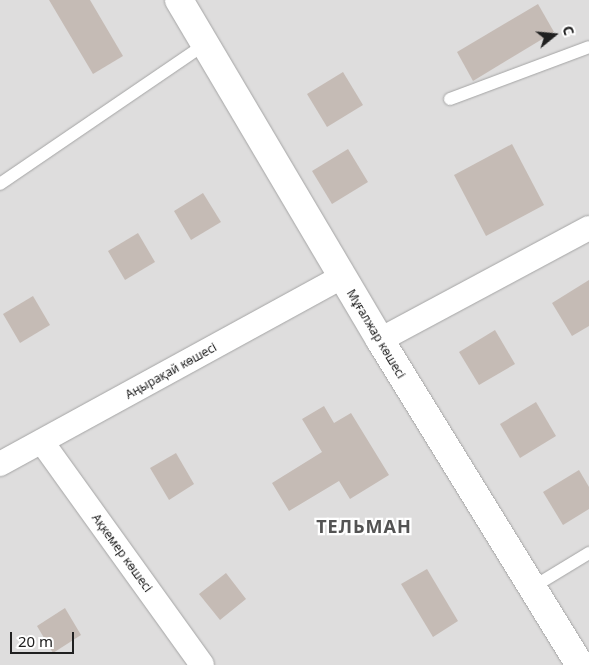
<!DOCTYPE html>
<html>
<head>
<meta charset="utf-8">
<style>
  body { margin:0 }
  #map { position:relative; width:589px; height:665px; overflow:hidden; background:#f0ece6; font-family:"Noto Sans",sans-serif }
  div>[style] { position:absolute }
  .residential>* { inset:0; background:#dedddd }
  .building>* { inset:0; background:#c5bbb5 }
  .roads { filter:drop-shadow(0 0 1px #a4a4a4) drop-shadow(0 0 1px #a4a4a4) }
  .service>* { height:12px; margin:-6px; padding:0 6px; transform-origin:6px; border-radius:6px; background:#fff }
  .minor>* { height:24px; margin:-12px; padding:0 12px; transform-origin:12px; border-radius:12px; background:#fff }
  .tertiary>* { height:28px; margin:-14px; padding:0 14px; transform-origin:14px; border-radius:14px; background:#fff }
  span { translate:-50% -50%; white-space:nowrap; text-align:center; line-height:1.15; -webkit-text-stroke:4.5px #fff; paint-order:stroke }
  .street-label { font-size:12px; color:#202020 }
  .district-label { font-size:18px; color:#535353; font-weight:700; letter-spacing:1px }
  .north { position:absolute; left:529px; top:10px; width:50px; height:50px; -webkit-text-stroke:4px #fff; paint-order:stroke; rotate:73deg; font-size:14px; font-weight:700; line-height:20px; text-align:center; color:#202020 }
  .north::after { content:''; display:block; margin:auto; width:18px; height:22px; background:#202020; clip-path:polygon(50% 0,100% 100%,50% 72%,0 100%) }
  .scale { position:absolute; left:10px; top:632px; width:64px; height:22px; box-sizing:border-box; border:2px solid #202020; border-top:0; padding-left:6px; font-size:15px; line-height:18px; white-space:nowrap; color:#202020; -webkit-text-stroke:4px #fff; paint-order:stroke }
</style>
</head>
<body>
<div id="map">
  <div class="residential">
    <i style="clip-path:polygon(0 0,589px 0,589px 665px,0 665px)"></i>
  </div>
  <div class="building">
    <i style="clip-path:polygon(49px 0,90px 0,123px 56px,93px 74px)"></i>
    <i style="clip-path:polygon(538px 4px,554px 32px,473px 81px,457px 52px)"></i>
    <i style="clip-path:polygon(343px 72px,363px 105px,327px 127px,307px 94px)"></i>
    <i style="clip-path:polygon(512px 144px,544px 205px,486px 236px,454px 175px)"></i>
    <i style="clip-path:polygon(348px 149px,368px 182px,332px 204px,312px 171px)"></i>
    <i style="clip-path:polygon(203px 193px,221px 222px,191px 240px,174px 211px)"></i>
    <i style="clip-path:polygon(138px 233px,155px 262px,125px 280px,108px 251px)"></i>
    <i style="clip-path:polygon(589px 280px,589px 326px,572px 336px,552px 303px)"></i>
    <i style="clip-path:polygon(33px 296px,50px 325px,20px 343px,3px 314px)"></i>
    <i style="clip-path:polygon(495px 330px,515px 364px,479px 385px,459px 352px)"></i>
    <i style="clip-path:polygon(536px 402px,556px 436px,520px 458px,500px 424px)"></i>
    <i style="clip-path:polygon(324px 406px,334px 423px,351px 413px,389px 475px,350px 499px,339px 481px,289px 511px,272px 483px,322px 452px,302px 419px)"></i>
    <i style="clip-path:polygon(176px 453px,194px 484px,169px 500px,150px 468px)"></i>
    <i style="clip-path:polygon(579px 470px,589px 487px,589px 509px,563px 525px,543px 492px)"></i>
    <i style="clip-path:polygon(427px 569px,458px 621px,433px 637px,401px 584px)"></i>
    <i style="clip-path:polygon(226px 573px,246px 599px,220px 620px,199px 594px)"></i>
    <i style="clip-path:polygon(65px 608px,81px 635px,53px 653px,37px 626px)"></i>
  </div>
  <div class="roads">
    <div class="service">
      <i style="left:450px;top:99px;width:148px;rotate:-20.5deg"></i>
      <i style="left:0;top:184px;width:248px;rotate:-34.3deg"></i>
      <i style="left:533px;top:587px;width:66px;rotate:-31.3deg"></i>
    </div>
    <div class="minor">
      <i style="left:380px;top:340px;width:237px;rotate:-28.2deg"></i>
      <i style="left:42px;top:442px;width:274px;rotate:54.3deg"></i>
      <i style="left:0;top:464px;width:389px;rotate:-28.7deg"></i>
    </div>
    <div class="tertiary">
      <i style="left:179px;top:0;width:395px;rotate:59.4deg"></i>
      <i style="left:380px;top:340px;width:382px;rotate:58.4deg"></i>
    </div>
  </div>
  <div class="street-label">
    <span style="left:376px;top:334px;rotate:59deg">Мұғалжар көшесі</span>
    <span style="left:171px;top:371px;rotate:-29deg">Аңырақай көшесі</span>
    <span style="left:122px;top:553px;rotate:54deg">Ақкемер көшесі</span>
  </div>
  <div class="district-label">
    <span style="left:364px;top:526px">ТЕЛЬМАН</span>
  </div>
  <div class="north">С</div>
  <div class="scale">20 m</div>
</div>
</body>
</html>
